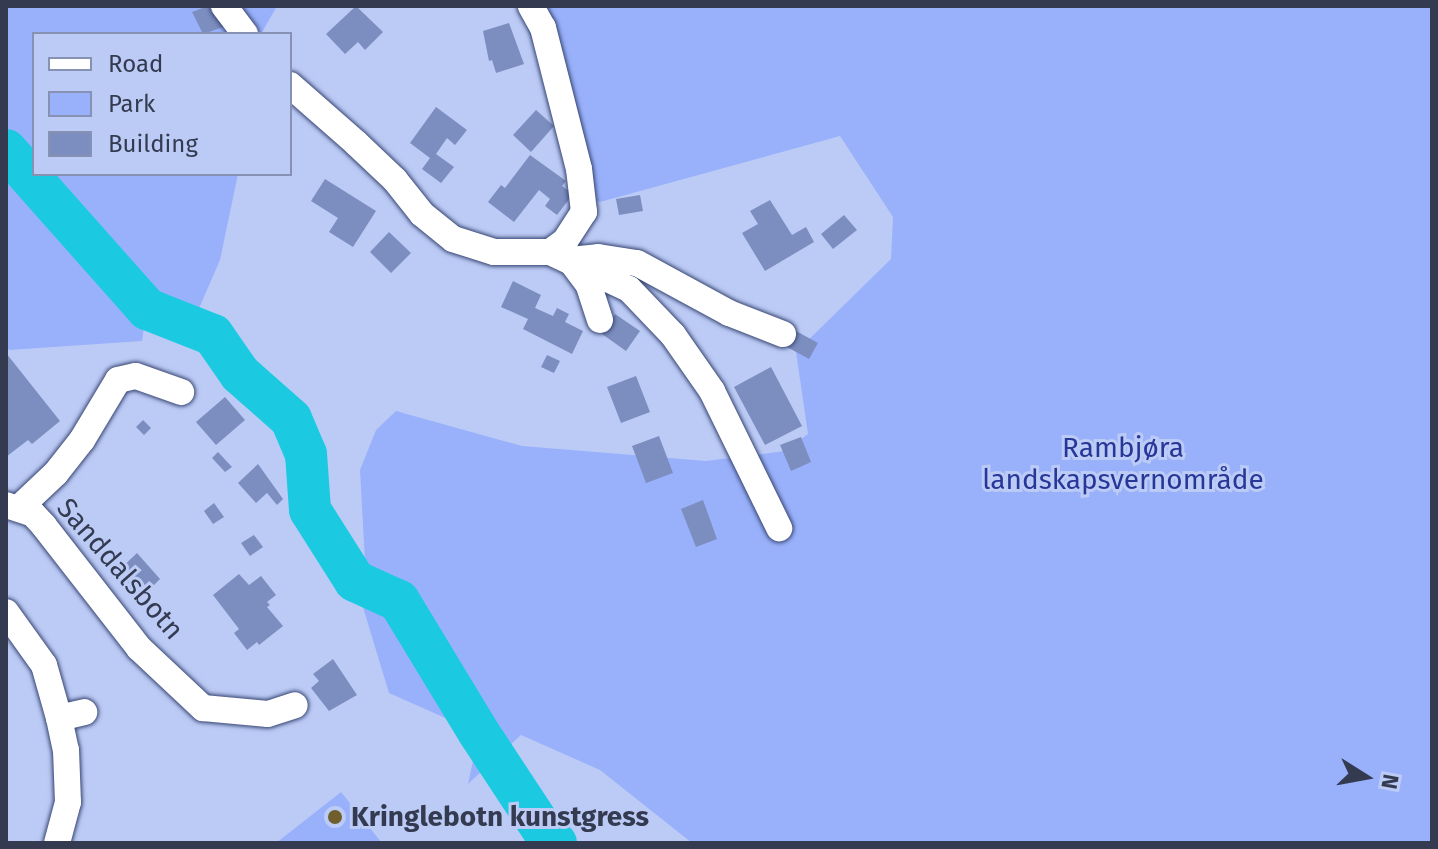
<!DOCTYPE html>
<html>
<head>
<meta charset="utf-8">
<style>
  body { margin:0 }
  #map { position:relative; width:1438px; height:849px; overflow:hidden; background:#bccbf6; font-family:"Fira Sans",sans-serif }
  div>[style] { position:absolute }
  .green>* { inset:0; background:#99b1fb }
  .river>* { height:42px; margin:-21px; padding:0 21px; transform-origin:21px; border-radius:21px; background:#1bc9e0 }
  .building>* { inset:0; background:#7c8dbf }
  .roads { filter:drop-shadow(0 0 2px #374572) drop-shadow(0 0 2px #374572) }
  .minor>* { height:26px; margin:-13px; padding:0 13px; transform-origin:13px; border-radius:13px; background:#fff }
  .dots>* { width:22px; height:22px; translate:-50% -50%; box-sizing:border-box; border:4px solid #bccbf6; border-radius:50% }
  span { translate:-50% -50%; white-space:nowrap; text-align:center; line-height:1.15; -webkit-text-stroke:6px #bccbf6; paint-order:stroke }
  .park-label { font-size:28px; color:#273798 }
  .street-label { font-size:28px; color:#343b51 }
  .poi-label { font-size:28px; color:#343b51; font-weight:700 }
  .left { translate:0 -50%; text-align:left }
  .frame { position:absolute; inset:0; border:8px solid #343b51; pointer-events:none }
  .legend { position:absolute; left:32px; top:32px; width:260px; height:144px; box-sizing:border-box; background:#bccbf6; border:2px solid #8691b4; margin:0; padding:10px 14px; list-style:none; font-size:24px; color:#343b51 }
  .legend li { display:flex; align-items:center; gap:16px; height:40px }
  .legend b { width:40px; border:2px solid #8691b4 }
  .north { position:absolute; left:1326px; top:737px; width:80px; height:80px; -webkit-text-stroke:6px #bccbf6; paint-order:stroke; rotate:101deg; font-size:22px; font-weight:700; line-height:32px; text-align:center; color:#343b51 }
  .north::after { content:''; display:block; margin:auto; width:28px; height:36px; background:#343b51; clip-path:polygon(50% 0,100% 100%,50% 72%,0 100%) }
</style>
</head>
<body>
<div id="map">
  <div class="green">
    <i style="clip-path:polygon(6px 6px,277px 6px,261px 34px,34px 34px,34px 174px,238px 174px,220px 260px,194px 320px,147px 309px,142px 341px,9px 350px,6px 345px)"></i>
    <i style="clip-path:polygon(519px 6px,1432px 6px,1432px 843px,692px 843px,600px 770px,521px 735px,468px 784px,479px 733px,389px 693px,355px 581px,365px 562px,360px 470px,376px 430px,396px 411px,522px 446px,706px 461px,785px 451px,808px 434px,796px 352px,891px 259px,893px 217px,840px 136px,600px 202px,576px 194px,545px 74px)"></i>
    <i style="clip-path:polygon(341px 792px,382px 843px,276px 843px)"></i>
  </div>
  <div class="river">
    <i style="left:6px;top:150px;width:213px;rotate:48.4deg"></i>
    <i style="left:147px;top:309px;width:71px;rotate:21.5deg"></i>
    <i style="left:213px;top:335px;width:47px;rotate:55.3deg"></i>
    <i style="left:240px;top:374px;width:68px;rotate:41.4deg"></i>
    <i style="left:291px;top:419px;width:38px;rotate:67deg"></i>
    <i style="left:306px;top:454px;width:56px;rotate:85.9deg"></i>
    <i style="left:310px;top:510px;width:84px;rotate:57.6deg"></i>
    <i style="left:355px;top:581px;width:48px;rotate:24.4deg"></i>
    <i style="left:399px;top:601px;width:154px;rotate:58.8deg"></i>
    <i style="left:479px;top:733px;width:127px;rotate:56.6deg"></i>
    <i style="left:549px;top:839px;width:8px;rotate:30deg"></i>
  </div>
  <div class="building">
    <i style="clip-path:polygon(208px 6px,226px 26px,203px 34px,192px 12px)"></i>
    <i style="clip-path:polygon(356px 6px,383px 32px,365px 50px,358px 42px,345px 54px,326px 34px)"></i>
    <i style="clip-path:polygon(509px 23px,524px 64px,496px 73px,492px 60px,489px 61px,483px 31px)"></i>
    <i style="clip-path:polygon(436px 107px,467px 130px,455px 145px,447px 138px,436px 154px,454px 167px,441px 183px,422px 169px,430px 158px,410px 143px)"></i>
    <i style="clip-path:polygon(536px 110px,554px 126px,531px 152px,513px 135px)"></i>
    <i style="clip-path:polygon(530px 155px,566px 181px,562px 186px,573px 194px,557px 215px,545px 206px,550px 199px,539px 190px,514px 222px,488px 202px,501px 185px,505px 188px)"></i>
    <i style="clip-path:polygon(325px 179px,376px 211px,353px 247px,329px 232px,338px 218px,311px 201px)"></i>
    <i style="clip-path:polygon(640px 195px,643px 211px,619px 215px,616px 199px)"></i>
    <i style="clip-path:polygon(770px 200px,792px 235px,806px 227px,814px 242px,765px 271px,742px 233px,758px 224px,750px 211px)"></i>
    <i style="clip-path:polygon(844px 215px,857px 230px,833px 249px,821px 234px)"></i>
    <i style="clip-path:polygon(389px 232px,411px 253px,391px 273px,370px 252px)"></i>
    <i style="clip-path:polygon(513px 281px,541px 295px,535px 308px,553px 316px,557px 308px,569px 314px,565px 322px,583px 331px,572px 354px,523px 329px,528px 319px,501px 307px)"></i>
    <i style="clip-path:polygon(615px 314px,640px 331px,626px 351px,602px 334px)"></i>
    <i style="clip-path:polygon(796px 331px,818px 343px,809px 359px,787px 347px)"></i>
    <i style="clip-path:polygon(6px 353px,60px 421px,32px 444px,28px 440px,6px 457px)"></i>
    <i style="clip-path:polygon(547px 355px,560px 361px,554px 373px,541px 367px)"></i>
    <i style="clip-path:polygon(771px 367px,802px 426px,765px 445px,734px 387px)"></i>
    <i style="clip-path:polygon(636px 376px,650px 412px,621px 423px,607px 387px)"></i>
    <i style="clip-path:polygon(225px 397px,245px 420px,216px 445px,196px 422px)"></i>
    <i style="clip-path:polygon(143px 420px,151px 428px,144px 435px,136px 427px)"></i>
    <i style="clip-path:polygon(659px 436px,673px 473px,646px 483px,632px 446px)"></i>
    <i style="clip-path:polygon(801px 437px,811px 462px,791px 471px,780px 445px)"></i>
    <i style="clip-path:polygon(218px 452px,232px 467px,225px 472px,212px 458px)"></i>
    <i style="clip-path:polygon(258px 464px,283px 499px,277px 505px,267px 493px,256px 503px,238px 483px)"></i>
    <i style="clip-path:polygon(703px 500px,717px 539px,696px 547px,681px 509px)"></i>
    <i style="clip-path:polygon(214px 503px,224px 517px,213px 524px,204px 511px)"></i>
    <i style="clip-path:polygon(254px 535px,263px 547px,250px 556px,241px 543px)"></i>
    <i style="clip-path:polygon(137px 553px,160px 579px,149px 590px,143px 583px,133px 591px,116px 573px)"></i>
    <i style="clip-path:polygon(239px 574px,249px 585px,261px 576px,276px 595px,267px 602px,270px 605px,267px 607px,283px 626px,259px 645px,257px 642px,247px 650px,234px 633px,239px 629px,213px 595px)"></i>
    <i style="clip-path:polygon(333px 659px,357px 695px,329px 711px,311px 688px,319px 681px,313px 674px)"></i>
  </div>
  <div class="roads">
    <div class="minor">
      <i style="left:224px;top:6px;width:35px;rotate:53deg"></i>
      <i style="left:290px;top:85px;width:88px;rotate:41.3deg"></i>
      <i style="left:356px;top:143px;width:54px;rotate:43.5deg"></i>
      <i style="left:395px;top:180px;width:43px;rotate:51.5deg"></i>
      <i style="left:422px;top:214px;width:40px;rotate:39deg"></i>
      <i style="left:453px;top:239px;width:43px;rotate:17.6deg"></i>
      <i style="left:494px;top:252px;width:56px"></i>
      <i style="left:550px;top:252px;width:19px;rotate:-36deg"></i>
      <i style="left:565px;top:241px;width:35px;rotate:-57deg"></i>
      <i style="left:584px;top:212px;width:43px;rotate:-96.6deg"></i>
      <i style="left:579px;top:169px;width:146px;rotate:-104.3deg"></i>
      <i style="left:543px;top:28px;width:25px;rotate:-119deg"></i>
      <i style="left:550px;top:252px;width:87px;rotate:25.1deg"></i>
      <i style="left:629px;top:289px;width:64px;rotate:46.3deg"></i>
      <i style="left:673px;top:335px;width:68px;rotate:55.1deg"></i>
      <i style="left:712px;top:391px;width:153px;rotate:63.9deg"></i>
      <i style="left:600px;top:320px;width:38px;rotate:-108deg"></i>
      <i style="left:588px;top:284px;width:30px;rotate:-127deg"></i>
      <i style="left:570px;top:260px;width:28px;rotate:-6deg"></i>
      <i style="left:598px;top:257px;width:39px;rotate:9deg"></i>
      <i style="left:637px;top:263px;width:105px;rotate:28.5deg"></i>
      <i style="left:729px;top:313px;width:58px;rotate:21.3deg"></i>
      <i style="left:6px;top:505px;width:28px;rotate:18deg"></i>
      <i style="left:33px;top:514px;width:16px;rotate:47deg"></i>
      <i style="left:44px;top:526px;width:155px;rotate:52.1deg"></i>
      <i style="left:139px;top:648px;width:88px;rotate:43.2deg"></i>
      <i style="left:203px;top:708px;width:65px;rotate:5.3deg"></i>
      <i style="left:268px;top:714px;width:28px;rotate:-18deg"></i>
      <i style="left:19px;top:508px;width:51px;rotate:-43.4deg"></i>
      <i style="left:56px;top:473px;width:42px;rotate:-51.8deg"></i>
      <i style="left:82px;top:440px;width:70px;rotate:-59deg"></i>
      <i style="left:118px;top:380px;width:18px;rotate:-13deg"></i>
      <i style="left:136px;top:376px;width:48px;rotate:19.6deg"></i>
      <i style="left:6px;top:612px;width:65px;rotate:54.4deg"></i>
      <i style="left:44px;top:665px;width:55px;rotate:74.2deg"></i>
      <i style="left:59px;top:718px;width:33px;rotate:78deg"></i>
      <i style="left:66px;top:750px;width:52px;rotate:87.8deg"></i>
      <i style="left:68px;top:802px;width:42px;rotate:105deg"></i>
      <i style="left:59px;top:718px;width:26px;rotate:-13deg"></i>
    </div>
  </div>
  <div class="dots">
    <i style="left:335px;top:817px;background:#705e2c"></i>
  </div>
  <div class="park-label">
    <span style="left:1123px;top:464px">Rambjøra<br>landskapsvernområde</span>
  </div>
  <div class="street-label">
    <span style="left:120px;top:569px;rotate:49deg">Sanddalsbotn</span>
  </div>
  <div class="poi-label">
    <span class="left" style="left:351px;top:817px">Kringlebotn kunstgress</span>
  </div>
  <div class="frame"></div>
  <ul class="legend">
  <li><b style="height:10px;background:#fff"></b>Road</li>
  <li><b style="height:22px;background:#99b1fb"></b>Park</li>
  <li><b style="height:22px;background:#7c8dbf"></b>Building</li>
  </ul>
  <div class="north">N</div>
</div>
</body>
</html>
